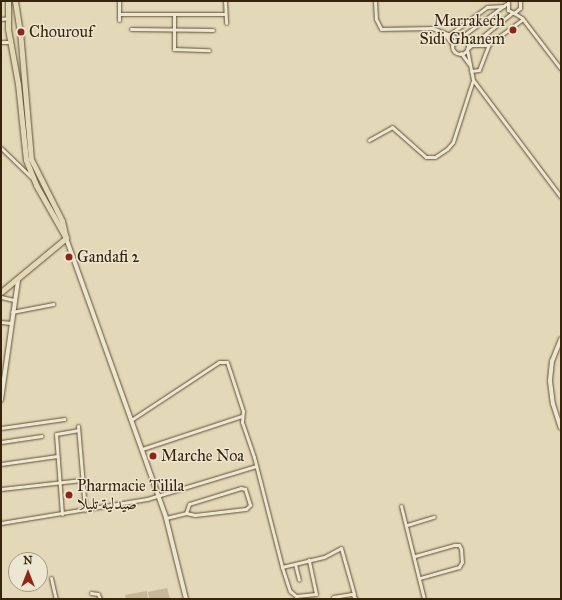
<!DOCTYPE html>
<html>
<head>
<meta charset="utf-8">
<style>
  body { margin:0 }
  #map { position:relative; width:562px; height:600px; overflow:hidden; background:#e3d8b7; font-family:"IM FELL Great Primer",Amiri,serif }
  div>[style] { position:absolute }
  .green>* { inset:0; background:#c5b99a }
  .roads { filter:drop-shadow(0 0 1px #605037) drop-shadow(0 0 1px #605037) }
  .minor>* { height:3px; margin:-1.5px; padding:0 1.5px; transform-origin:1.5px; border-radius:1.5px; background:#ede6d0 }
  .minor>.ring { margin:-1.5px; padding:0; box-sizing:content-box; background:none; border:3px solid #ede6d0; border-radius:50% }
  .tertiary>* { height:4px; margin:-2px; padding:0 2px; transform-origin:2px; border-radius:2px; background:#ede6d0 }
  .primary>* { height:5px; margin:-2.5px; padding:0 2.5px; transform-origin:2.5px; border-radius:2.5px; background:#e3d8b7 }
  .dots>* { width:11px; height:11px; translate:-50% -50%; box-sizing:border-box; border:2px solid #ede6d0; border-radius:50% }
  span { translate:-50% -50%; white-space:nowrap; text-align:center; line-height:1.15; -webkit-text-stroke:3px #ede6d0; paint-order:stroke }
  .poi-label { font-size:16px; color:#35230c }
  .right { translate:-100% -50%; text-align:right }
  .left { translate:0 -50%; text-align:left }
  .frame { position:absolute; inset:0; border:2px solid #35230c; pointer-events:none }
  .north { position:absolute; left:8px; top:552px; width:40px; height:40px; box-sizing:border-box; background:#ede6d0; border:1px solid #a39882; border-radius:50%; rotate:0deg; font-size:11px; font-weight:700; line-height:16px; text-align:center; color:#35230c }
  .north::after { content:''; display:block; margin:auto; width:14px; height:18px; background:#8f2418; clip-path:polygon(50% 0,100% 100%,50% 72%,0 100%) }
</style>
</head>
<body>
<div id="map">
  <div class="green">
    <i style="clip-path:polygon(167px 588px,170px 599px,149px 599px,148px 592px)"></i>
    <i style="clip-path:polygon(147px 591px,148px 599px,126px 599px,125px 595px)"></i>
  </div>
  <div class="roads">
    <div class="minor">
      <i style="left:225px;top:1px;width:22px;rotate:87deg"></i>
      <i style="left:375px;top:1px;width:18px;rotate:87deg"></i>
      <i style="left:376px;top:19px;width:11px;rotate:63deg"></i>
      <i style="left:381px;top:29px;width:51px;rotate:-1.1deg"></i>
      <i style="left:432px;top:28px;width:28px;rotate:21deg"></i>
      <i style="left:508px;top:1px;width:9px;rotate:90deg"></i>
      <i style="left:508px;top:10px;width:7px;rotate:27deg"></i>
      <i style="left:514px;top:13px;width:8px;rotate:-40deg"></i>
      <i style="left:520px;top:8px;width:7px;rotate:-90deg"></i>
      <i style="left:514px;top:13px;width:9px;rotate:32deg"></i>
      <i style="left:522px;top:18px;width:64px;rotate:52.6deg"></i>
      <i style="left:120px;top:14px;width:105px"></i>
      <i style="left:174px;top:14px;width:35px;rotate:90deg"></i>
      <i style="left:174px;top:49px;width:35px;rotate:2deg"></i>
      <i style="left:1px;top:19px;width:8px;rotate:-7deg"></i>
      <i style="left:119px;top:20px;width:19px;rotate:-90deg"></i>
      <i style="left:131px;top:29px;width:82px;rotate:0.7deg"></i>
      <i style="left:443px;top:32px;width:16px;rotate:52deg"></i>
      <i style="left:450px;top:34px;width:46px;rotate:-36.1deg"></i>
      <i style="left:487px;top:7px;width:17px;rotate:-3deg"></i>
      <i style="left:460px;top:38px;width:57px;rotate:-36.5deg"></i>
      <i class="ring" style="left:452px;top:38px;width:13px;height:13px"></i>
      <i style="left:1px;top:42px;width:9px"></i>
      <i style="left:471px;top:45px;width:17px"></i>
      <i style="left:468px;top:48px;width:56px;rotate:-38.5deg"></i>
      <i style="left:467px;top:49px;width:32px;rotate:79deg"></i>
      <i style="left:473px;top:80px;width:146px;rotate:53.1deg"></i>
      <i style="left:461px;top:53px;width:14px;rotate:54deg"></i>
      <i style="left:471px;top:71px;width:8px;rotate:-7deg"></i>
      <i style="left:479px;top:70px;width:28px;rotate:-69deg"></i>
      <i style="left:489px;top:44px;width:42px;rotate:-36.3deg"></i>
      <i style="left:369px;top:140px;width:26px;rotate:-29deg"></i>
      <i style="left:392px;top:127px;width:45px;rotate:41.4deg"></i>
      <i style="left:426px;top:157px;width:9px"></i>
      <i style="left:435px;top:157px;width:14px;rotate:-34deg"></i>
      <i style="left:447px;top:149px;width:9px;rotate:-49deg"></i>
      <i style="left:453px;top:142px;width:65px;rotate:-72.1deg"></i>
      <i style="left:1px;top:148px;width:42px;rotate:44deg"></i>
      <i style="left:1px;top:297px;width:13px;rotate:13deg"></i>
      <i style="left:12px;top:312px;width:42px;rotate:-11deg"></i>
      <i style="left:1px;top:322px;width:10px;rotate:6deg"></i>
      <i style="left:131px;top:420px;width:105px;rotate:-33.4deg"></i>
      <i style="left:219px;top:362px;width:8px"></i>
      <i style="left:227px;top:362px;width:52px;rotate:71.9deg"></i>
      <i style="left:243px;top:411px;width:11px;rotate:95deg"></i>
      <i style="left:242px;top:422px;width:37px;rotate:71deg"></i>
      <i style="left:254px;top:457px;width:114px;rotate:75.7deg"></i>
      <i style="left:282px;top:567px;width:25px;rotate:72deg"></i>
      <i style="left:290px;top:591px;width:8px;rotate:40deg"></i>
      <i style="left:296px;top:596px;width:20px;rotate:-6deg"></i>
      <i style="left:316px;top:594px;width:35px;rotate:-102deg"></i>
      <i style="left:78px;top:426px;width:84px;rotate:85.2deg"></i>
      <i style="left:1px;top:428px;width:64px;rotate:-8.1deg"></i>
      <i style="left:1px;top:442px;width:41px;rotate:-8.3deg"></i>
      <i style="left:142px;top:449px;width:105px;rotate:-18.3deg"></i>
      <i style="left:1px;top:464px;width:57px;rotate:-8.1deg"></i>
      <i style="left:1px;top:489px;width:81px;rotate:-6.3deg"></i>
      <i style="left:401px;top:506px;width:96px;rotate:76.1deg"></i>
      <i style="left:62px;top:514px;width:80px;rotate:-94.3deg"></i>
      <i style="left:56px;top:434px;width:22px;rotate:-10deg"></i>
      <i style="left:166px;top:518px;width:21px;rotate:-14deg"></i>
      <i style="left:186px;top:513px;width:9px;rotate:13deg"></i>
      <i style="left:195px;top:515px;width:51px;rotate:-6.7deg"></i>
      <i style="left:246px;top:509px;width:6px;rotate:-45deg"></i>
      <i style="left:250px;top:505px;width:17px;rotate:-107deg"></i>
      <i style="left:245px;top:489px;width:4px;rotate:-166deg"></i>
      <i style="left:241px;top:488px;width:54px;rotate:162.9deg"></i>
      <i style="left:189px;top:504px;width:9px;rotate:108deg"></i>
      <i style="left:1px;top:523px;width:148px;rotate:-9.3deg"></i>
      <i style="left:147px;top:499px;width:114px;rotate:-16.8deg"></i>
      <i style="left:407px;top:525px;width:28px;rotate:-17deg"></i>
      <i style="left:415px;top:556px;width:41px;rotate:-15.8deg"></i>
      <i style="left:454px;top:545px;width:5px"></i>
      <i style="left:459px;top:545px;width:4px;rotate:63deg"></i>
      <i style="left:461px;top:549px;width:13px;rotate:86deg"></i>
      <i style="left:462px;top:562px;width:6px;rotate:121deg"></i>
      <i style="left:459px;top:567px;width:41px;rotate:164.2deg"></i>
      <i style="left:295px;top:564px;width:16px;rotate:76deg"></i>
      <i style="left:282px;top:567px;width:43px;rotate:-13.4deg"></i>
      <i style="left:324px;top:557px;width:19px;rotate:-28deg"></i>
      <i style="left:341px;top:548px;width:48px;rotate:74.2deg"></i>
      <i style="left:51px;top:578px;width:22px;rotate:77deg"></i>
      <i style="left:91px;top:593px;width:7px;rotate:8deg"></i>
      <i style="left:98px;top:594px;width:5px;rotate:68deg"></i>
      <i style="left:333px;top:597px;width:19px;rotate:-9deg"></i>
      <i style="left:352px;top:594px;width:6px;rotate:51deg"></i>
    </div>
    <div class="tertiary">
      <i style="left:66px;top:238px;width:297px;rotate:70.3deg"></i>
      <i style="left:166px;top:518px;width:83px;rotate:76.1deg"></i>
      <i style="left:561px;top:339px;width:24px;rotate:112deg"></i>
      <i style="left:552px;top:361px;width:20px;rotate:96deg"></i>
      <i style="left:550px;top:381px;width:23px;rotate:83deg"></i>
      <i style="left:553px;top:404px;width:25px;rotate:72deg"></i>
      <i style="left:1px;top:400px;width:121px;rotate:-81.9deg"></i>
    </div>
    <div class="primary">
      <i style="left:8px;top:1px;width:28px;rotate:90deg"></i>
      <i style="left:8px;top:29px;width:56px;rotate:79.7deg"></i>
      <i style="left:18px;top:84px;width:76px;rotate:84deg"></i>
      <i style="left:26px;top:160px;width:27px;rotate:68deg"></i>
      <i style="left:36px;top:185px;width:61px;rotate:60.5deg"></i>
      <i style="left:15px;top:1px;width:30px;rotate:81deg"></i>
      <i style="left:20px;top:31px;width:128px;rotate:85.1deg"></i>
      <i style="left:31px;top:159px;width:69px;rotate:63.4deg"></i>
      <i style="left:62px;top:221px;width:17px;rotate:77deg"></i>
      <i style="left:1px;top:292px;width:85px;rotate:-39.7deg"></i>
    </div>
  </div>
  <div class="dots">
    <i style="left:513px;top:30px;background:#8f2418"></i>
    <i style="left:21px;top:32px;background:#8f2418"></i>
    <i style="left:69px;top:257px;background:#8f2418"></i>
    <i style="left:153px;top:456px;background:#8f2418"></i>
    <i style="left:69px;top:495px;background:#8f2418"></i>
  </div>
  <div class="poi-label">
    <span class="right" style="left:505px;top:30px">Marrakech<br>Sidi Ghanem</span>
    <span class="left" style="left:29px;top:32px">Chourouf</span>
    <span class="left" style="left:77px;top:257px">Gandafi 2</span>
    <span class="left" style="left:161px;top:456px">Marche Noa</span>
    <span class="left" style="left:77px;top:495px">Pharmacie Tilila<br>صيدلية تليلا</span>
  </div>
  <div class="frame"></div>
  <div class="north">N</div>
</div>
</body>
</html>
